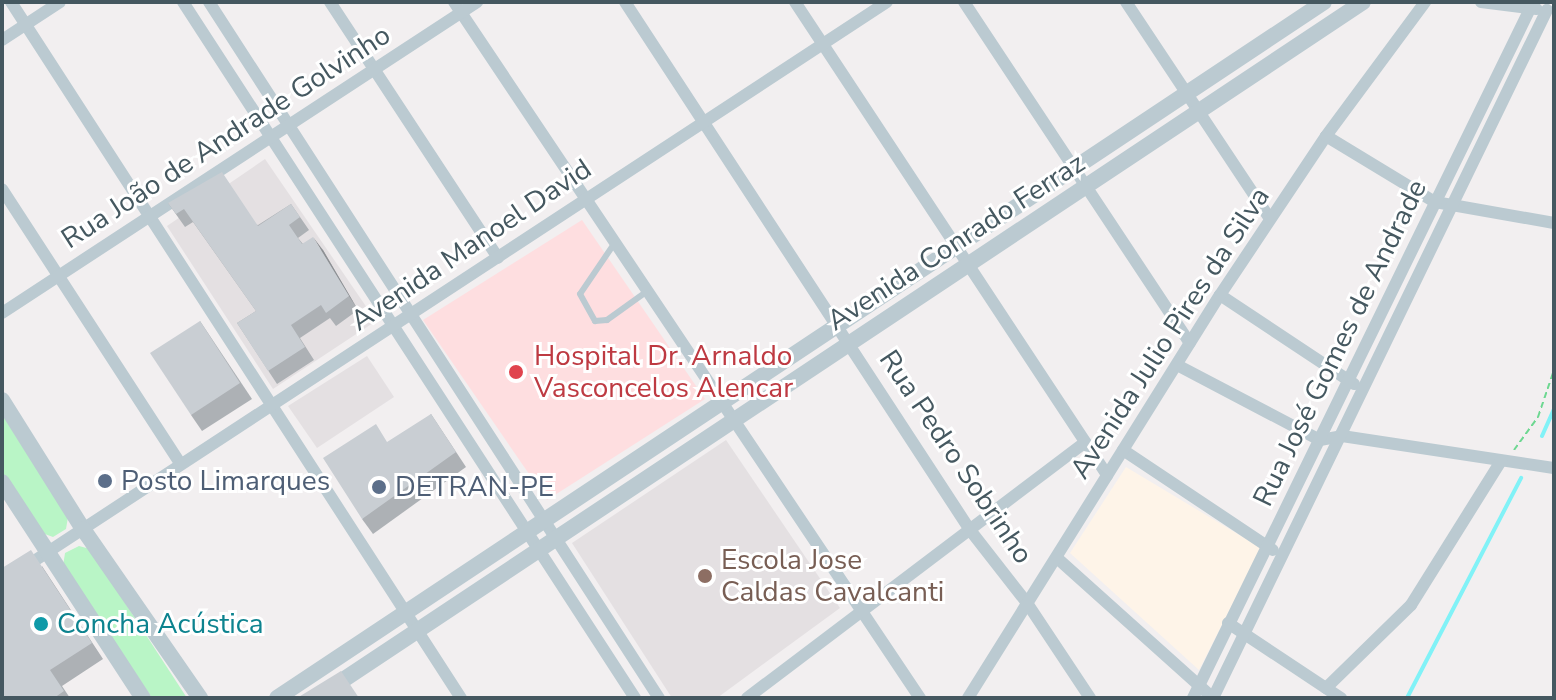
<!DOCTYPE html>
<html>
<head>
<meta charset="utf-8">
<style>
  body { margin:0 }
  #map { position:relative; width:1556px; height:700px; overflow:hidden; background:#f2eff0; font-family:"Nunito Sans",sans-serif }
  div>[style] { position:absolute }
  .commercial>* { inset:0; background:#fef4e8 }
  .education>* { inset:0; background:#e4e0e2 }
  .medical>* { inset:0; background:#fedee0 }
  .green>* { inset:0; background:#b9f5c6 }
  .stream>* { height:4px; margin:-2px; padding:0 2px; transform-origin:2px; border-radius:2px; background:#81f2f7 }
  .path>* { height:2px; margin-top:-1px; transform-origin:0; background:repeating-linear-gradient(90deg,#6dd791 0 6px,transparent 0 10px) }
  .service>* { height:6px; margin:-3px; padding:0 3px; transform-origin:3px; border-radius:3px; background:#bbcad1 }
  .minor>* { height:12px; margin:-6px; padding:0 6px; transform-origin:6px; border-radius:6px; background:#bbcad1 }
  .tertiary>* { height:16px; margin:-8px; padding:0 8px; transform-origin:8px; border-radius:8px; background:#bbcad1 }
  .wall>* { inset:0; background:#adb1b5 }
  .shaded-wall>* { inset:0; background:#8d9094 }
  .building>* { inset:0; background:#c9ced3 }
  .dots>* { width:22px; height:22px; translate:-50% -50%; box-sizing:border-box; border:4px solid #fff; border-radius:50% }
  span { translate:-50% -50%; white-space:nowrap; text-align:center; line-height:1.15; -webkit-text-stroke:6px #fff; paint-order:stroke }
  .street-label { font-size:28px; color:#455860 }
  .health-label { font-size:28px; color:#be3a42 }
  .left { translate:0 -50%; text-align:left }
  .service-label { font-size:28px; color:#4e5e75 }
  .education-label { font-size:28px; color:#785e54 }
  .culture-label { font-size:28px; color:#0d838f }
  .frame { position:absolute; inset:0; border:4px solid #455860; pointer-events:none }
</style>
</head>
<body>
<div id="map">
  <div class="commercial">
    <i style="clip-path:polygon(1126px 467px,1261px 548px,1199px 670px,1070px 553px)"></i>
  </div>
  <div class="education">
    <i style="clip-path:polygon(265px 159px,376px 321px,273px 389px,167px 226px)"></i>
    <i style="clip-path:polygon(367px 356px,394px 397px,317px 448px,288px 406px)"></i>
    <i style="clip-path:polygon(726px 440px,840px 608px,717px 698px,672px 698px,572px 543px)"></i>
  </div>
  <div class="medical">
    <i style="clip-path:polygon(582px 220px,705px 399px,547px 500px,423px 320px)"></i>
  </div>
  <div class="green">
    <i style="clip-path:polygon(2px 414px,68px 517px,66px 529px,53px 537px,42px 533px,2px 472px)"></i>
    <i style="clip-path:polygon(79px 546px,90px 549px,187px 698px,152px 698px,63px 566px,65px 553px)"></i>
  </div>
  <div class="stream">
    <i style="left:1542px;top:436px;width:30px;rotate:-66deg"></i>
    <i style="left:1407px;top:698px;width:248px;rotate:-62.6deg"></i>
  </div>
  <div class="path">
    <i style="left:1514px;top:450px;width:41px;rotate:-54deg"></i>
    <i style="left:1538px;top:417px;width:50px;rotate:-71.2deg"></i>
  </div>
  <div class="service">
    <i style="left:614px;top:244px;width:60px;rotate:124.2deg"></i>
    <i style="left:580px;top:294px;width:31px;rotate:61deg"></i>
    <i style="left:595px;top:321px;width:12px;rotate:-5deg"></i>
    <i style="left:607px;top:320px;width:48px;rotate:-35.7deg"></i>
  </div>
  <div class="minor">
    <i style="left:11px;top:2px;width:829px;rotate:57.12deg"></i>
    <i style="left:183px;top:2px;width:830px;rotate:57deg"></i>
    <i style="left:209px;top:2px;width:829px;rotate:57.12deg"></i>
    <i style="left:330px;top:2px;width:306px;rotate:56.7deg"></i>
    <i style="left:454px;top:2px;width:838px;rotate:56.2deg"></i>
    <i style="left:625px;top:2px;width:631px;rotate:56.84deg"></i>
    <i style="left:970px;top:530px;width:93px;rotate:52deg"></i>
    <i style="left:1027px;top:603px;width:114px;rotate:56.4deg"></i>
    <i style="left:795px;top:2px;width:567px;rotate:56.59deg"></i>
    <i style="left:964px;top:2px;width:409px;rotate:56.5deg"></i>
    <i style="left:1126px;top:2px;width:260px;rotate:56.4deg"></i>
    <i style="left:1481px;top:2px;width:56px;rotate:7.1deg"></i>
    <i style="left:2px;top:40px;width:69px;rotate:-33.2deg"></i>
    <i style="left:1326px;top:136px;width:127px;rotate:31.2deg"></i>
    <i style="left:1435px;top:202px;width:121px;rotate:10deg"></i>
    <i style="left:2px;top:189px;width:327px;rotate:57deg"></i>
    <i style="left:1220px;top:295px;width:161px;rotate:33.6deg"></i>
    <i style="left:2px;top:313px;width:568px;rotate:-33.21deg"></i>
    <i style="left:1177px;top:365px;width:161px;rotate:27.7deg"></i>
    <i style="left:1320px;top:440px;width:22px;rotate:-10deg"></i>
    <i style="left:1342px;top:436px;width:214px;rotate:8.6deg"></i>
    <i style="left:1123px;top:450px;width:180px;rotate:33.7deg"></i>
    <i style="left:1057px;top:558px;width:210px;rotate:41.9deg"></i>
    <i style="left:2px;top:582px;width:1058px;rotate:-33.24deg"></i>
    <i style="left:1228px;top:623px;width:136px;rotate:33.6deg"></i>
    <i style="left:1326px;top:688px;width:119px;rotate:-44.3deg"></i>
    <i style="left:1411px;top:605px;width:170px;rotate:-58deg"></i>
    <i style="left:747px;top:698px;width:424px;rotate:-37.1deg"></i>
    <i style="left:968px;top:698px;width:475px;rotate:-58deg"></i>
    <i style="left:1220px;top:295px;width:191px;rotate:-56.3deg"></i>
    <i style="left:1326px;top:136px;width:167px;rotate:-53.5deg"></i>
    <i style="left:1193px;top:698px;width:767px;rotate:-63.94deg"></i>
    <i style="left:1213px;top:698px;width:765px;rotate:-64.11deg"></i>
  </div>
  <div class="tertiary">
    <i style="left:2px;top:400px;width:152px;rotate:57.9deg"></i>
    <i style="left:83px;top:529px;width:206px;rotate:55.3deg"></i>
    <i style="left:2px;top:482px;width:258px;rotate:56.9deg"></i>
    <i style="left:277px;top:698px;width:1257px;rotate:-33.61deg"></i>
    <i style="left:316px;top:698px;width:1257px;rotate:-33.61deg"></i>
  </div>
  <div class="wall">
    <i style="clip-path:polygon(168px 203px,258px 225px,291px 204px,309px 230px,298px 238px,303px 244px,323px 250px,358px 310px,336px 326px,330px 318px,300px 338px,314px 360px,277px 384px,237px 323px,256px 311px,193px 222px,185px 227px)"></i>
    <i style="clip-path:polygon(200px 321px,252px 399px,202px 431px,191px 415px)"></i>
    <i style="clip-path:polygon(431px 414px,466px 467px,373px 534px,362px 519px)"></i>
    <i style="clip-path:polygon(42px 566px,103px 659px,62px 686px,70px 698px,2px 698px)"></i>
  </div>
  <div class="shaded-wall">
    <i style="clip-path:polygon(313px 237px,323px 250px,358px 310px,349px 296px)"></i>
  </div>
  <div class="building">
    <i style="clip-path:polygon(222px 172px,258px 226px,291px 204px,300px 217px,289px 225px,302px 244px,313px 237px,349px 296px,326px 313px,321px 305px,291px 325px,305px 347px,268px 371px,237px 323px,256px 311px,184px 209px,176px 214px,168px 203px)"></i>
    <i style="clip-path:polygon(200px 321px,240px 383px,191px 415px,150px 353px)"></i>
    <i style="clip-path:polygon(431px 414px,456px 452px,362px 519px,323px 458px,376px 424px,387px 442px)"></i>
    <i style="clip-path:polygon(31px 550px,92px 643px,50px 670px,64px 691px,54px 698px,2px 698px,2px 568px)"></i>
    <i style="clip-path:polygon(341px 671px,359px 698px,297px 698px)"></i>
  </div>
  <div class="dots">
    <i style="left:516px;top:372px;background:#e0444e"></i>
    <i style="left:105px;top:481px;background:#5c6f8a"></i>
    <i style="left:379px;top:487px;background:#5c6f8a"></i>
    <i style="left:705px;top:576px;background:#8d6e63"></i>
    <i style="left:41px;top:624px;background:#0f9aa8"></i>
  </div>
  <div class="street-label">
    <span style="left:226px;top:137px;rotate:-33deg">Rua João de Andrade Golvinho</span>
    <span style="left:956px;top:242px;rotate:-33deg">Avenida Conrado Ferraz</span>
    <span style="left:471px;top:245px;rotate:-34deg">Avenida Manoel David</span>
    <span style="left:1170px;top:333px;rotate:-57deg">Avenida Julio Pires da Silva</span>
    <span style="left:1340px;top:343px;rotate:-64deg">Rua José Gomes de Andrade</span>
    <span style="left:956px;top:457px;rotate:56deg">Rua Pedro Sobrinho</span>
  </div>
  <div class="health-label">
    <span class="left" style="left:534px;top:372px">Hospital Dr. Arnaldo<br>Vasconcelos Alencar</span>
  </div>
  <div class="service-label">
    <span class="left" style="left:121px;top:481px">Posto Limarques</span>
    <span class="left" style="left:395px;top:487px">DETRAN-PE</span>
  </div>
  <div class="education-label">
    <span class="left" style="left:721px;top:576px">Escola Jose<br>Caldas Cavalcanti</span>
  </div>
  <div class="culture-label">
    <span class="left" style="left:57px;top:624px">Concha Acústica</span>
  </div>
  <div class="frame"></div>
</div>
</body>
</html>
